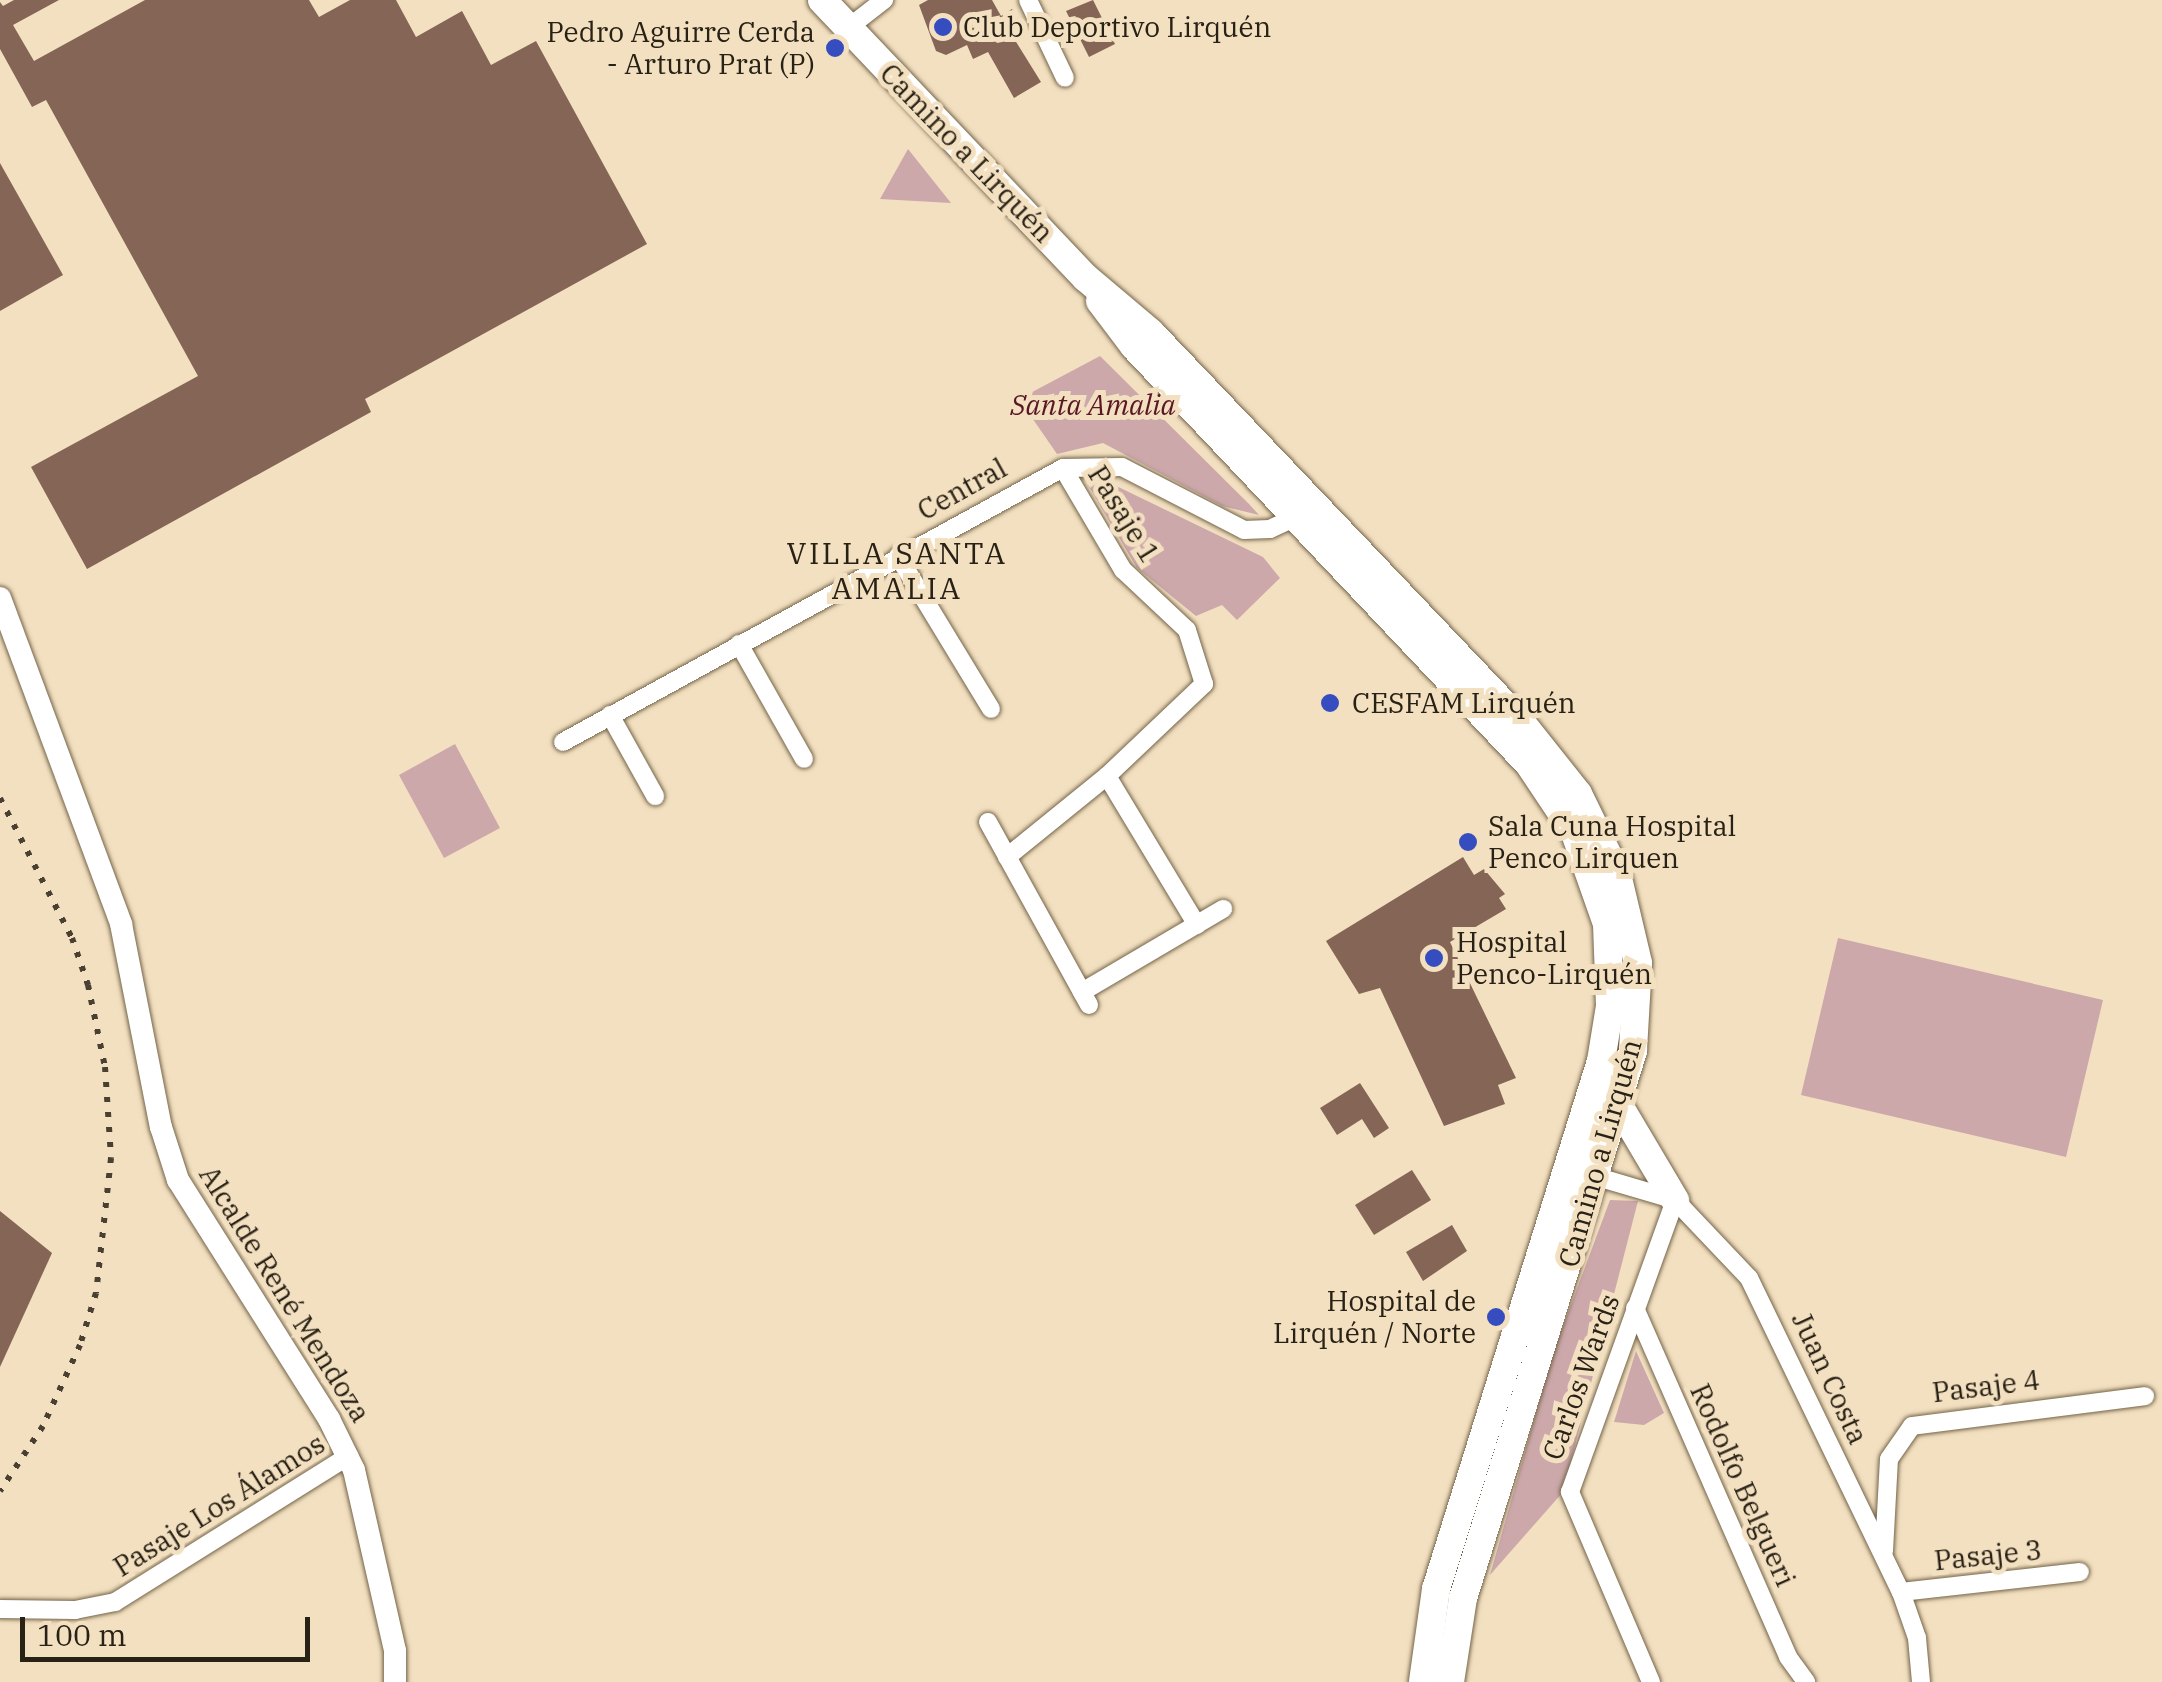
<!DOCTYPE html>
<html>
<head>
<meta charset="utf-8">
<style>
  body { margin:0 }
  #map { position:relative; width:2162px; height:1682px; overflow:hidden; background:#f3e0c1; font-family:"IBM Plex Serif",serif }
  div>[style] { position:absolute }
  .green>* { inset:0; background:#cda8ab }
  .building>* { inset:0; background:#846556 }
  .roads { filter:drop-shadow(0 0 2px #746448) drop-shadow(0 0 2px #746448) }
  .minor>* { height:18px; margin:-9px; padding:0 9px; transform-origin:9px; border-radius:9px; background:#fff }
  .tertiary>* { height:22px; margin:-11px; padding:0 11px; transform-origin:11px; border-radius:11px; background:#fff }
  .primary>* { height:28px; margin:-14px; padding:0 14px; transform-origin:14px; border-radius:14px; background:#fff }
  .rail>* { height:6px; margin-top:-3px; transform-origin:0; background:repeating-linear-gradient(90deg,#494031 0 5px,transparent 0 15px) }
  .dots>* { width:28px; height:28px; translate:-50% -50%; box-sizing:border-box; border:5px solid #f3e0c1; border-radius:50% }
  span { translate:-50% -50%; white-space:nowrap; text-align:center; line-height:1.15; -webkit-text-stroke:10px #f3e0c1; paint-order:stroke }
  .poi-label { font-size:28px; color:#282115 }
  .left { translate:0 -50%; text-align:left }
  .right { translate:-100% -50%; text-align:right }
  .street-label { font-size:28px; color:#282115 }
  .park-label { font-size:28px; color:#591624; font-style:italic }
  .neighbourhood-label { font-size:30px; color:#282115; letter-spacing:2.5px }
  .scale { position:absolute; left:20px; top:1617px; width:290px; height:45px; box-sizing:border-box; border:5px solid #282115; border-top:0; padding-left:12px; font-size:30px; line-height:35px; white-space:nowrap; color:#282115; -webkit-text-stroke:8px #f3e0c1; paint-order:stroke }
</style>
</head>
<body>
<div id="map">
  <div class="green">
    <i style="clip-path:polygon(908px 149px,951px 203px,880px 199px)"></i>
    <i style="clip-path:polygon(1100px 356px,1249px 504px,1259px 515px,1222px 506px,1103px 443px,1057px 454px,1019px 399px)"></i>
    <i style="clip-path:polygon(1106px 481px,1263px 557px,1280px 578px,1237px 620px,1222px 605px,1196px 616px,1137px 568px,1088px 485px)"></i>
    <i style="clip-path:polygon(455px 744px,500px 828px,444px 858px,399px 775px)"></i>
    <i style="clip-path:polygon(1838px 938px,2103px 1000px,2066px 1157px,1801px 1095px)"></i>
    <i style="clip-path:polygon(1610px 1200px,1638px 1201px,1563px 1492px,1490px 1575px,1553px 1353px)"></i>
    <i style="clip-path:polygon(1636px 1351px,1664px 1413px,1644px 1425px,1614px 1422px)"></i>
  </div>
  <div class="building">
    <i style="clip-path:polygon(14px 0,59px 0,13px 25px,34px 61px,145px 0,309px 0,319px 17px,350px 0,396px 0,416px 37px,462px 11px,491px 65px,536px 41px,647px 244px,365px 399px,371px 412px,87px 569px,31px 467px,198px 376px,46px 100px,32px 107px,0 49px,0 2px,3px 6px)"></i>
    <i style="clip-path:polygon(928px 0,992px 0,1001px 16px,1012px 9px,1025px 29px,1013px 37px,1041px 82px,1014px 98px,988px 52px,973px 59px,967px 45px,946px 55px,936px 51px,919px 5px)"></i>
    <i style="clip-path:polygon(1093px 0,1115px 44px,1089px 57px,1066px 11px)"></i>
    <i style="clip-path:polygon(0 163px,63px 275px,0 311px)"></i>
    <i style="clip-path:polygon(1463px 857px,1474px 875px,1484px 869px,1505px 894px,1499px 898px,1506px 909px,1450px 942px,1516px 1078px,1498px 1085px,1505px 1104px,1444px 1126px,1380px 988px,1359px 994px,1326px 941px)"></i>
    <i style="clip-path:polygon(1360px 1083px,1389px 1128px,1374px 1138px,1362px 1119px,1337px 1135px,1320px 1108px)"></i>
    <i style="clip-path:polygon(1412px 1170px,1431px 1200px,1374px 1235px,1355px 1205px)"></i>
    <i style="clip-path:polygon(0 1211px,52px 1253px,0 1367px)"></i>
    <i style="clip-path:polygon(1452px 1225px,1467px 1251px,1423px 1281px,1406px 1252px)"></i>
  </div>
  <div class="roads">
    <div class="minor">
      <i style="left:1028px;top:0;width:86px;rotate:64.6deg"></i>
      <i style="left:848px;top:28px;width:46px;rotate:-37.9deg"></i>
      <i style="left:898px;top:556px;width:179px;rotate:58.7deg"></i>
      <i style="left:739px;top:644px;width:132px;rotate:60.5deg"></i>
      <i style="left:610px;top:715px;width:93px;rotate:60.9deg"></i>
      <i style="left:563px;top:742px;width:570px;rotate:-28.72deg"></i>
      <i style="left:1063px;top:468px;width:59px;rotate:-1deg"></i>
      <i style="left:1122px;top:467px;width:137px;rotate:27.3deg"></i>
      <i style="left:1244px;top:530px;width:26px;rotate:-2deg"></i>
      <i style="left:1270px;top:529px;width:29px;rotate:-25deg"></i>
      <i style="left:1107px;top:776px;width:174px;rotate:58.9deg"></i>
      <i style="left:988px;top:822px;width:209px;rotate:61.1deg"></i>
      <i style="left:1007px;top:857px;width:129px;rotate:-39deg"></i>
      <i style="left:1107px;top:776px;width:134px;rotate:-43.5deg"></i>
      <i style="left:1204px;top:684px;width:57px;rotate:-107.5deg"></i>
      <i style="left:1187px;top:630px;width:88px;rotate:-136.8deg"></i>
      <i style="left:1123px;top:570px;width:118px;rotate:-120.5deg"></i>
      <i style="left:1082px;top:992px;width:164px;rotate:-30.5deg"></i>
      <i style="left:1584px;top:1173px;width:95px;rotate:16.5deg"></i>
      <i style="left:1675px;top:1200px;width:108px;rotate:46.5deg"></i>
      <i style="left:1749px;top:1278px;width:349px;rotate:64.2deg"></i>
      <i style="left:1901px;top:1592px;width:49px;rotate:70.8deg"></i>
      <i style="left:1917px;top:1638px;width:44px;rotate:84.8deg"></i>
      <i style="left:1635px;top:1308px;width:381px;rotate:66.3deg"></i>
      <i style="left:1788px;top:1657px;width:31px;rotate:54deg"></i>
      <i style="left:1884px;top:1551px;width:92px;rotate:-86.9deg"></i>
      <i style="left:1889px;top:1459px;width:40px;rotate:-55.1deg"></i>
      <i style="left:1912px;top:1426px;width:235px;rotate:-7.3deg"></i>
      <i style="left:1901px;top:1592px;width:180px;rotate:-6.4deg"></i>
      <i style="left:0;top:1609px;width:75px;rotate:0.8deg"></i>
      <i style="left:75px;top:1610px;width:41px;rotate:-11.3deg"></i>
      <i style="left:115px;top:1602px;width:276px;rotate:-32deg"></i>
      <i style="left:1651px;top:1682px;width:207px;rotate:-113.1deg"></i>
      <i style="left:1570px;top:1492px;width:310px;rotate:-70.2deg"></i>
    </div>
    <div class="tertiary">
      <i style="left:0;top:598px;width:348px;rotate:69.6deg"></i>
      <i style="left:121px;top:924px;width:207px;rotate:78.9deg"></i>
      <i style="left:161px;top:1127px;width:56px;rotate:72.2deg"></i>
      <i style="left:178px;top:1180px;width:283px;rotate:57.7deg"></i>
      <i style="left:329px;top:1419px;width:57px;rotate:63.9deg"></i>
      <i style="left:354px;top:1470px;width:186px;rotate:77.2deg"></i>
      <i style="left:395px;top:1651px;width:31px;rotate:90deg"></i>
    </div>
    <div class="primary">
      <i style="left:822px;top:0;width:383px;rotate:46.5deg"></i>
      <i style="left:1086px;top:278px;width:84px;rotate:40.2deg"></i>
      <i style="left:1150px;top:332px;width:537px;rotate:46.43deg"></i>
      <i style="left:1520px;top:721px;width:93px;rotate:51.5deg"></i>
      <i style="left:1578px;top:794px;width:89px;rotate:64deg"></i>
      <i style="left:1617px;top:874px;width:91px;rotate:76.7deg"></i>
      <i style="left:1638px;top:963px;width:88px;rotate:93.3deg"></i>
      <i style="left:1633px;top:1051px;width:573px;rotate:107.26deg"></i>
      <i style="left:1463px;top:1598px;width:85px;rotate:98.8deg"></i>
      <i style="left:1100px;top:301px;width:56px;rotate:52.9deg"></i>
      <i style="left:1134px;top:346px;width:575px;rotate:46.62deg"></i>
      <i style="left:1529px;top:764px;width:83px;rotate:56.3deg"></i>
      <i style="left:1575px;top:833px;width:96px;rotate:70.6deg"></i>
      <i style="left:1607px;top:924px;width:82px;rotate:87.9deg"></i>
      <i style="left:1610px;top:1006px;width:56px;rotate:99.3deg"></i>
      <i style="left:1601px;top:1061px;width:553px;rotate:107.35deg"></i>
      <i style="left:1436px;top:1589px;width:94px;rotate:98deg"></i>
      <i style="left:1618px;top:1104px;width:112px;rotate:59.3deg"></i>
    </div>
  </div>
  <div class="rail">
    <i style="left:0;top:798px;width:157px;rotate:62.8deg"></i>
    <i style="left:72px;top:938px;width:50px;rotate:71.2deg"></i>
    <i style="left:88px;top:985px;width:84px;rotate:78.3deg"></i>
    <i style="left:105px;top:1067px;width:91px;rotate:86.2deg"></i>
    <i style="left:111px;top:1158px;width:136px;rotate:96.3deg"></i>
    <i style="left:96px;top:1293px;width:54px;rotate:107.1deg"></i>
    <i style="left:80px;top:1345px;width:89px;rotate:114.6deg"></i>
    <i style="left:43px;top:1426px;width:78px;rotate:123.5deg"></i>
  </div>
  <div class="dots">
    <i style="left:943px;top:27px;background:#364dbf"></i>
    <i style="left:835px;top:48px;background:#364dbf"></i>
    <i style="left:1330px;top:703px;background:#364dbf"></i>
    <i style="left:1468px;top:842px;background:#364dbf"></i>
    <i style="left:1434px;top:958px;background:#364dbf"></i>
    <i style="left:1496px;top:1317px;background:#364dbf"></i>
  </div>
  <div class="poi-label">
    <span class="left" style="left:963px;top:27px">Club Deportivo Lirquén</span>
    <span class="right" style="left:815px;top:48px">Pedro Aguirre Cerda<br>- Arturo Prat (P)</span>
    <span class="left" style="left:1352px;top:703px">CESFAM Lirquén</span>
    <span class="left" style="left:1488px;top:842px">Sala Cuna Hospital<br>Penco Lirquen</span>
    <span class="left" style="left:1456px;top:958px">Hospital<br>Penco-Lirquén</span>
    <span class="right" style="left:1476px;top:1317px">Hospital de<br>Lirquén / Norte</span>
  </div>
  <div class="street-label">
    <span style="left:967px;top:153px;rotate:46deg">Camino a Lirquén</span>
    <span style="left:962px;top:489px;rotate:-29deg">Central</span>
    <span style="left:1124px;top:514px;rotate:58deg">Pasaje 1</span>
    <span style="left:1600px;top:1153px;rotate:-74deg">Camino a Lirquén</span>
    <span style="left:285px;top:1294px;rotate:58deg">Alcalde René Mendoza</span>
    <span style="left:1581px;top:1377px;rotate:-70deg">Carlos Wards</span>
    <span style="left:1830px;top:1378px;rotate:65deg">Juan Costa</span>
    <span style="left:1986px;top:1386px;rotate:-7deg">Pasaje 4</span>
    <span style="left:1743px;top:1485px;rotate:66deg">Rodolfo Belgueri</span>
    <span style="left:219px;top:1505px;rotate:-32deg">Pasaje Los Álamos</span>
    <span style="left:1988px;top:1555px;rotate:-6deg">Pasaje 3</span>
  </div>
  <div class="park-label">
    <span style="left:1093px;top:405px">Santa Amalia</span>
  </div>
  <div class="neighbourhood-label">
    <span style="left:897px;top:570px">VILLA SANTA<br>AMALIA</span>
  </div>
  <div class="scale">100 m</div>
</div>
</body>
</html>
